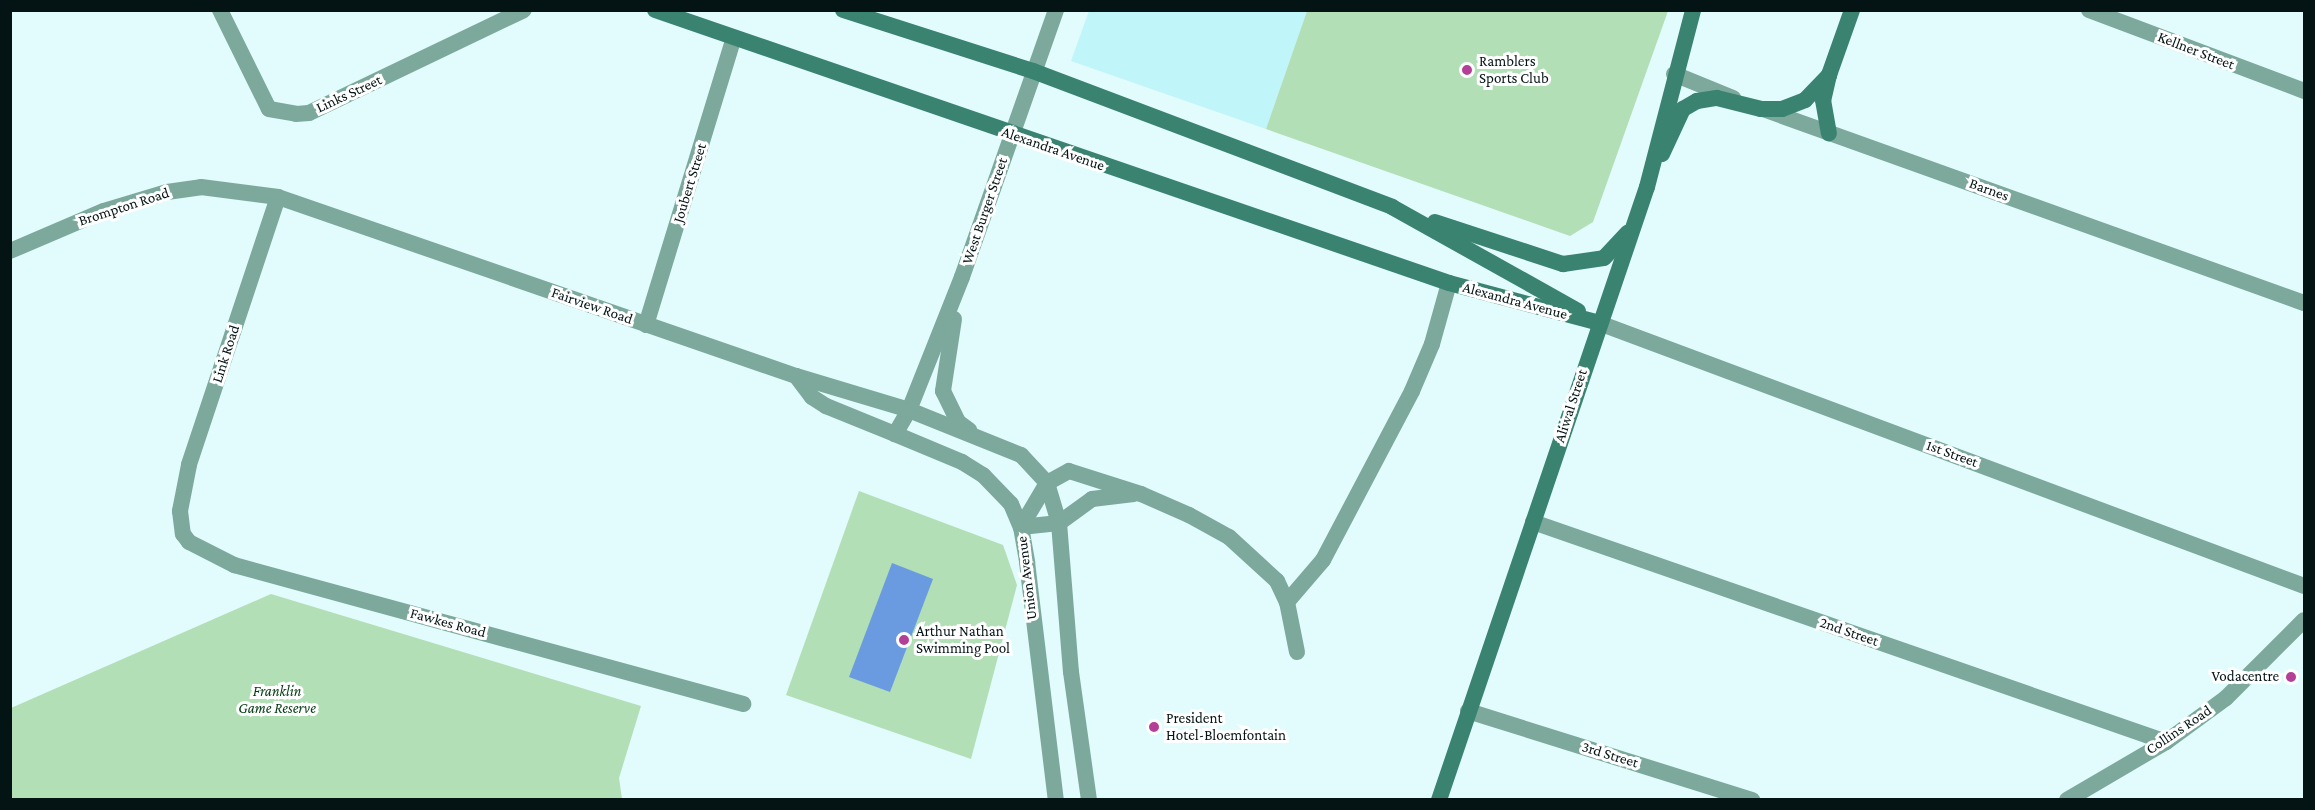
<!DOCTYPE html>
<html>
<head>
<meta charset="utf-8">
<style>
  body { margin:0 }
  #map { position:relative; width:2315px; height:810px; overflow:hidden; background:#e2fbfd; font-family:"Crimson Pro",serif }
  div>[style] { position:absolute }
  .built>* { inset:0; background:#c0f5f9 }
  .green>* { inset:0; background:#b2dfb6 }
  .water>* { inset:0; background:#6a9be0 }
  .minor>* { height:16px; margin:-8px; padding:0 8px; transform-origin:8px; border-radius:8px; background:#7ca99c }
  .tertiary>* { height:16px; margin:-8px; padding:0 8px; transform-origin:8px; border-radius:8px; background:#7ca99c }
  .secondary>* { height:16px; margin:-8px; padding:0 8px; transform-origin:8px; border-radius:8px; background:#3b8371 }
  .dots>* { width:16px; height:16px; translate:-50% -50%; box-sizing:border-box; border:3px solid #fff; border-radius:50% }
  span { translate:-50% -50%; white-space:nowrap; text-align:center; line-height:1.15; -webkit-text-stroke:6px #fff; paint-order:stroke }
  .street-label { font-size:15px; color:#041314 }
  .poi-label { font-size:15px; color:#041314 }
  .left { translate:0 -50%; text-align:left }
  .right { translate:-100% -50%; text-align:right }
  .park-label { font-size:15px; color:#013910; font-style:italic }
  .frame { position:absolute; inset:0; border:12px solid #041314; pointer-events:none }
</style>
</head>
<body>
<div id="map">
  <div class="built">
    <i style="clip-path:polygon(1089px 11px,1307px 11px,1266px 129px,1071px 61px)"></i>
  </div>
  <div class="green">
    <i style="clip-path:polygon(1307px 11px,1307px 10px,1668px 11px,1593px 222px,1570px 236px,1266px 129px)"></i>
    <i style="clip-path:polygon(859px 491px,1003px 545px,1017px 585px,971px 759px,786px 695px)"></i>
    <i style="clip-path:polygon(271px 594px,641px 706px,619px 778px,622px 799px,11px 799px,11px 708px)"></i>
  </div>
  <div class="water">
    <i style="clip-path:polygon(892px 563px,933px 579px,890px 692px,849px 677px)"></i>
  </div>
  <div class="minor">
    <i style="left:220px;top:10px;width:110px;rotate:63.7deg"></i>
    <i style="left:269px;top:109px;width:27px;rotate:10deg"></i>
    <i style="left:296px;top:114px;width:13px;rotate:-4deg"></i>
    <i style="left:309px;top:113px;width:238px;rotate:-25.6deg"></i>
    <i style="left:2089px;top:10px;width:230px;rotate:20.6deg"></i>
    <i style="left:1674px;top:74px;width:64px;rotate:22.1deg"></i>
    <i style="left:1763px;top:109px;width:575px;rotate:19.73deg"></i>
    <i style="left:278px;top:197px;width:282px;rotate:108.4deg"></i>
    <i style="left:189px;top:465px;width:47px;rotate:101.1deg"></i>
    <i style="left:180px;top:511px;width:23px;rotate:83deg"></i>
    <i style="left:183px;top:534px;width:10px;rotate:53deg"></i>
    <i style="left:189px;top:542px;width:51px;rotate:27.1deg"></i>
    <i style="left:234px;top:565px;width:528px;rotate:15.27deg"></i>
    <i style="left:10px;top:251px;width:102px;rotate:-23.1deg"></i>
    <i style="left:104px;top:211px;width:66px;rotate:-16.8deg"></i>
    <i style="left:167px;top:192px;width:34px;rotate:-8deg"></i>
    <i style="left:201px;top:187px;width:78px;rotate:7.4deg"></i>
    <i style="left:278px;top:197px;width:548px;rotate:19.06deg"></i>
    <i style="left:796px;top:376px;width:118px;rotate:16.7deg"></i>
    <i style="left:1599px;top:323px;width:752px;rotate:20.46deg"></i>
    <i style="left:646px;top:325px;width:298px;rotate:-73deg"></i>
    <i style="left:796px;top:376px;width:26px;rotate:53deg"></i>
    <i style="left:812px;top:397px;width:17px;rotate:33deg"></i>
    <i style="left:826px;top:406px;width:74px;rotate:22.1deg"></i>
    <i style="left:1533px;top:522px;width:670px;rotate:19.16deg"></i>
    <i style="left:1021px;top:527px;width:51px;rotate:-59.4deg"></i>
    <i style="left:1047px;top:483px;width:25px;rotate:-29deg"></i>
    <i style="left:1069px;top:471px;width:76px;rotate:17.7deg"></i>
    <i style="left:1141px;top:494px;width:52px;rotate:23.6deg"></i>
    <i style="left:1189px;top:515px;width:46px;rotate:28.8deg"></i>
    <i style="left:1229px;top:537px;width:65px;rotate:42.5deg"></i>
    <i style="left:1277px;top:581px;width:23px;rotate:65deg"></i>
    <i style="left:1287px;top:602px;width:51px;rotate:78.7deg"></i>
    <i style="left:1021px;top:527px;width:38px;rotate:-6deg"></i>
    <i style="left:1059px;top:523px;width:41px;rotate:-36deg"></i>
    <i style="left:1092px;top:499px;width:42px;rotate:-6.8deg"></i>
    <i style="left:1287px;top:602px;width:55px;rotate:-49.4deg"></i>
    <i style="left:1323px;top:560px;width:191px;rotate:-62.2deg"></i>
    <i style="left:1412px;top:391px;width:51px;rotate:-66.9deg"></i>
    <i style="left:1432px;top:344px;width:63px;rotate:-74.4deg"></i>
    <i style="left:1468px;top:711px;width:298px;rotate:17.4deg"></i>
    <i style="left:2067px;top:800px;width:115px;rotate:-30.4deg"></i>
    <i style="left:2166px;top:742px;width:74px;rotate:-36.3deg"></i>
    <i style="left:2226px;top:698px;width:110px;rotate:-45deg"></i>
  </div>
  <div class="tertiary">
    <i style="left:1056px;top:10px;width:283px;rotate:109.4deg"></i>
    <i style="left:962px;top:277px;width:143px;rotate:111.7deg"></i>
    <i style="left:909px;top:410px;width:28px;rotate:120deg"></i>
    <i style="left:895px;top:434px;width:73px;rotate:22.7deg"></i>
    <i style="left:962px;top:462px;width:25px;rotate:32deg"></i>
    <i style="left:983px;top:475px;width:40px;rotate:46deg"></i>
    <i style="left:1011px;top:504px;width:25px;rotate:67deg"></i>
    <i style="left:1021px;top:527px;width:36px;rotate:80deg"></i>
    <i style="left:1027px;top:562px;width:240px;rotate:83.1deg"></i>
    <i style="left:954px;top:319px;width:73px;rotate:98.7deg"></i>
    <i style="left:943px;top:391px;width:34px;rotate:64deg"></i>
    <i style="left:958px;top:422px;width:14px;rotate:36deg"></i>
    <i style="left:909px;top:410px;width:121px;rotate:21.9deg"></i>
    <i style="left:1021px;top:455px;width:38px;rotate:47deg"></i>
    <i style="left:1047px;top:483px;width:42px;rotate:73.3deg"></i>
    <i style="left:1059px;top:523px;width:149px;rotate:85.4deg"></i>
    <i style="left:1071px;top:672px;width:129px;rotate:82deg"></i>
  </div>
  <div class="secondary">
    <i style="left:655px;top:10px;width:840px;rotate:18.97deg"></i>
    <i style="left:1449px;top:283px;width:155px;rotate:14.9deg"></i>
    <i style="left:843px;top:10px;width:200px;rotate:17.8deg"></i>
    <i style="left:1033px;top:71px;width:384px;rotate:20.7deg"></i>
    <i style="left:1392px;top:207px;width:213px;rotate:29.2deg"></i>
    <i style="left:1829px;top:75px;width:26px;rotate:103deg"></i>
    <i style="left:1823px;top:100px;width:34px;rotate:80deg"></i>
    <i style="left:1662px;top:154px;width:50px;rotate:-65deg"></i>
    <i style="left:1683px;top:109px;width:16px;rotate:-30deg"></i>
    <i style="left:1697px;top:101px;width:20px;rotate:-9deg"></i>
    <i style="left:1717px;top:98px;width:45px;rotate:14deg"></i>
    <i style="left:1761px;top:109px;width:21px"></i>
    <i style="left:1782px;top:109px;width:25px;rotate:-21deg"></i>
    <i style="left:1805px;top:100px;width:35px;rotate:-46deg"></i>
    <i style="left:1829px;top:75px;width:69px;rotate:-70.5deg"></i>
    <i style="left:1435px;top:222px;width:135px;rotate:18.2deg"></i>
    <i style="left:1563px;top:264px;width:41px;rotate:-8.3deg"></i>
    <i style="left:1604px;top:258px;width:35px;rotate:-47deg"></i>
    <i style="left:1439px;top:800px;width:647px;rotate:-71.26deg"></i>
    <i style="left:1647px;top:187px;width:183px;rotate:-75.4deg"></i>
  </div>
  <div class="dots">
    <i style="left:1467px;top:70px;background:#b33f97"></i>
    <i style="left:904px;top:640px;background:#b33f97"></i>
    <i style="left:2291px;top:677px;background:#b33f97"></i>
    <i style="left:1154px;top:727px;background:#b33f97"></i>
  </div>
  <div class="street-label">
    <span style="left:2196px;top:51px;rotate:21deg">Kellner Street</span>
    <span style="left:349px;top:94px;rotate:-25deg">Links Street</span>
    <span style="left:1053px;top:149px;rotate:19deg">Alexandra Avenue</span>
    <span style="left:690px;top:183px;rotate:-73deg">Joubert Street</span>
    <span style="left:1989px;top:190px;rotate:20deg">Barnes</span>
    <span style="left:124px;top:207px;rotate:-18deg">Brompton Road</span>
    <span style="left:985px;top:211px;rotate:-71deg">West Burger Street</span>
    <span style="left:1515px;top:301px;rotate:15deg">Alexandra Avenue</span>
    <span style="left:592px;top:306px;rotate:19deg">Fairview Road</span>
    <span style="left:226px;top:354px;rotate:-72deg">Link Road</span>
    <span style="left:1571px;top:406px;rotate:-72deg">Aliwal Street</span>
    <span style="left:1952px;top:454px;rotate:20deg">1st Street</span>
    <span style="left:1027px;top:578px;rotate:-97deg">Union Avenue</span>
    <span style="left:448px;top:623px;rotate:15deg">Fawkes Road</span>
    <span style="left:1849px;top:632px;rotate:19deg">2nd Street</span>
    <span style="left:2179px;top:730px;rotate:-34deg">Collins Road</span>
    <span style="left:1610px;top:755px;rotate:17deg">3rd Street</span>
  </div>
  <div class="poi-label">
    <span class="left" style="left:1479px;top:70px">Ramblers<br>Sports Club</span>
    <span class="left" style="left:916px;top:640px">Arthur Nathan<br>Swimming Pool</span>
    <span class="right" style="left:2279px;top:677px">Vodacentre</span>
    <span class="left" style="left:1166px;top:727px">President<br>Hotel-Bloemfontain</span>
  </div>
  <div class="park-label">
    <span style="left:277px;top:700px">Franklin<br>Game Reserve</span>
  </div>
  <div class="frame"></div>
</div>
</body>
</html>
